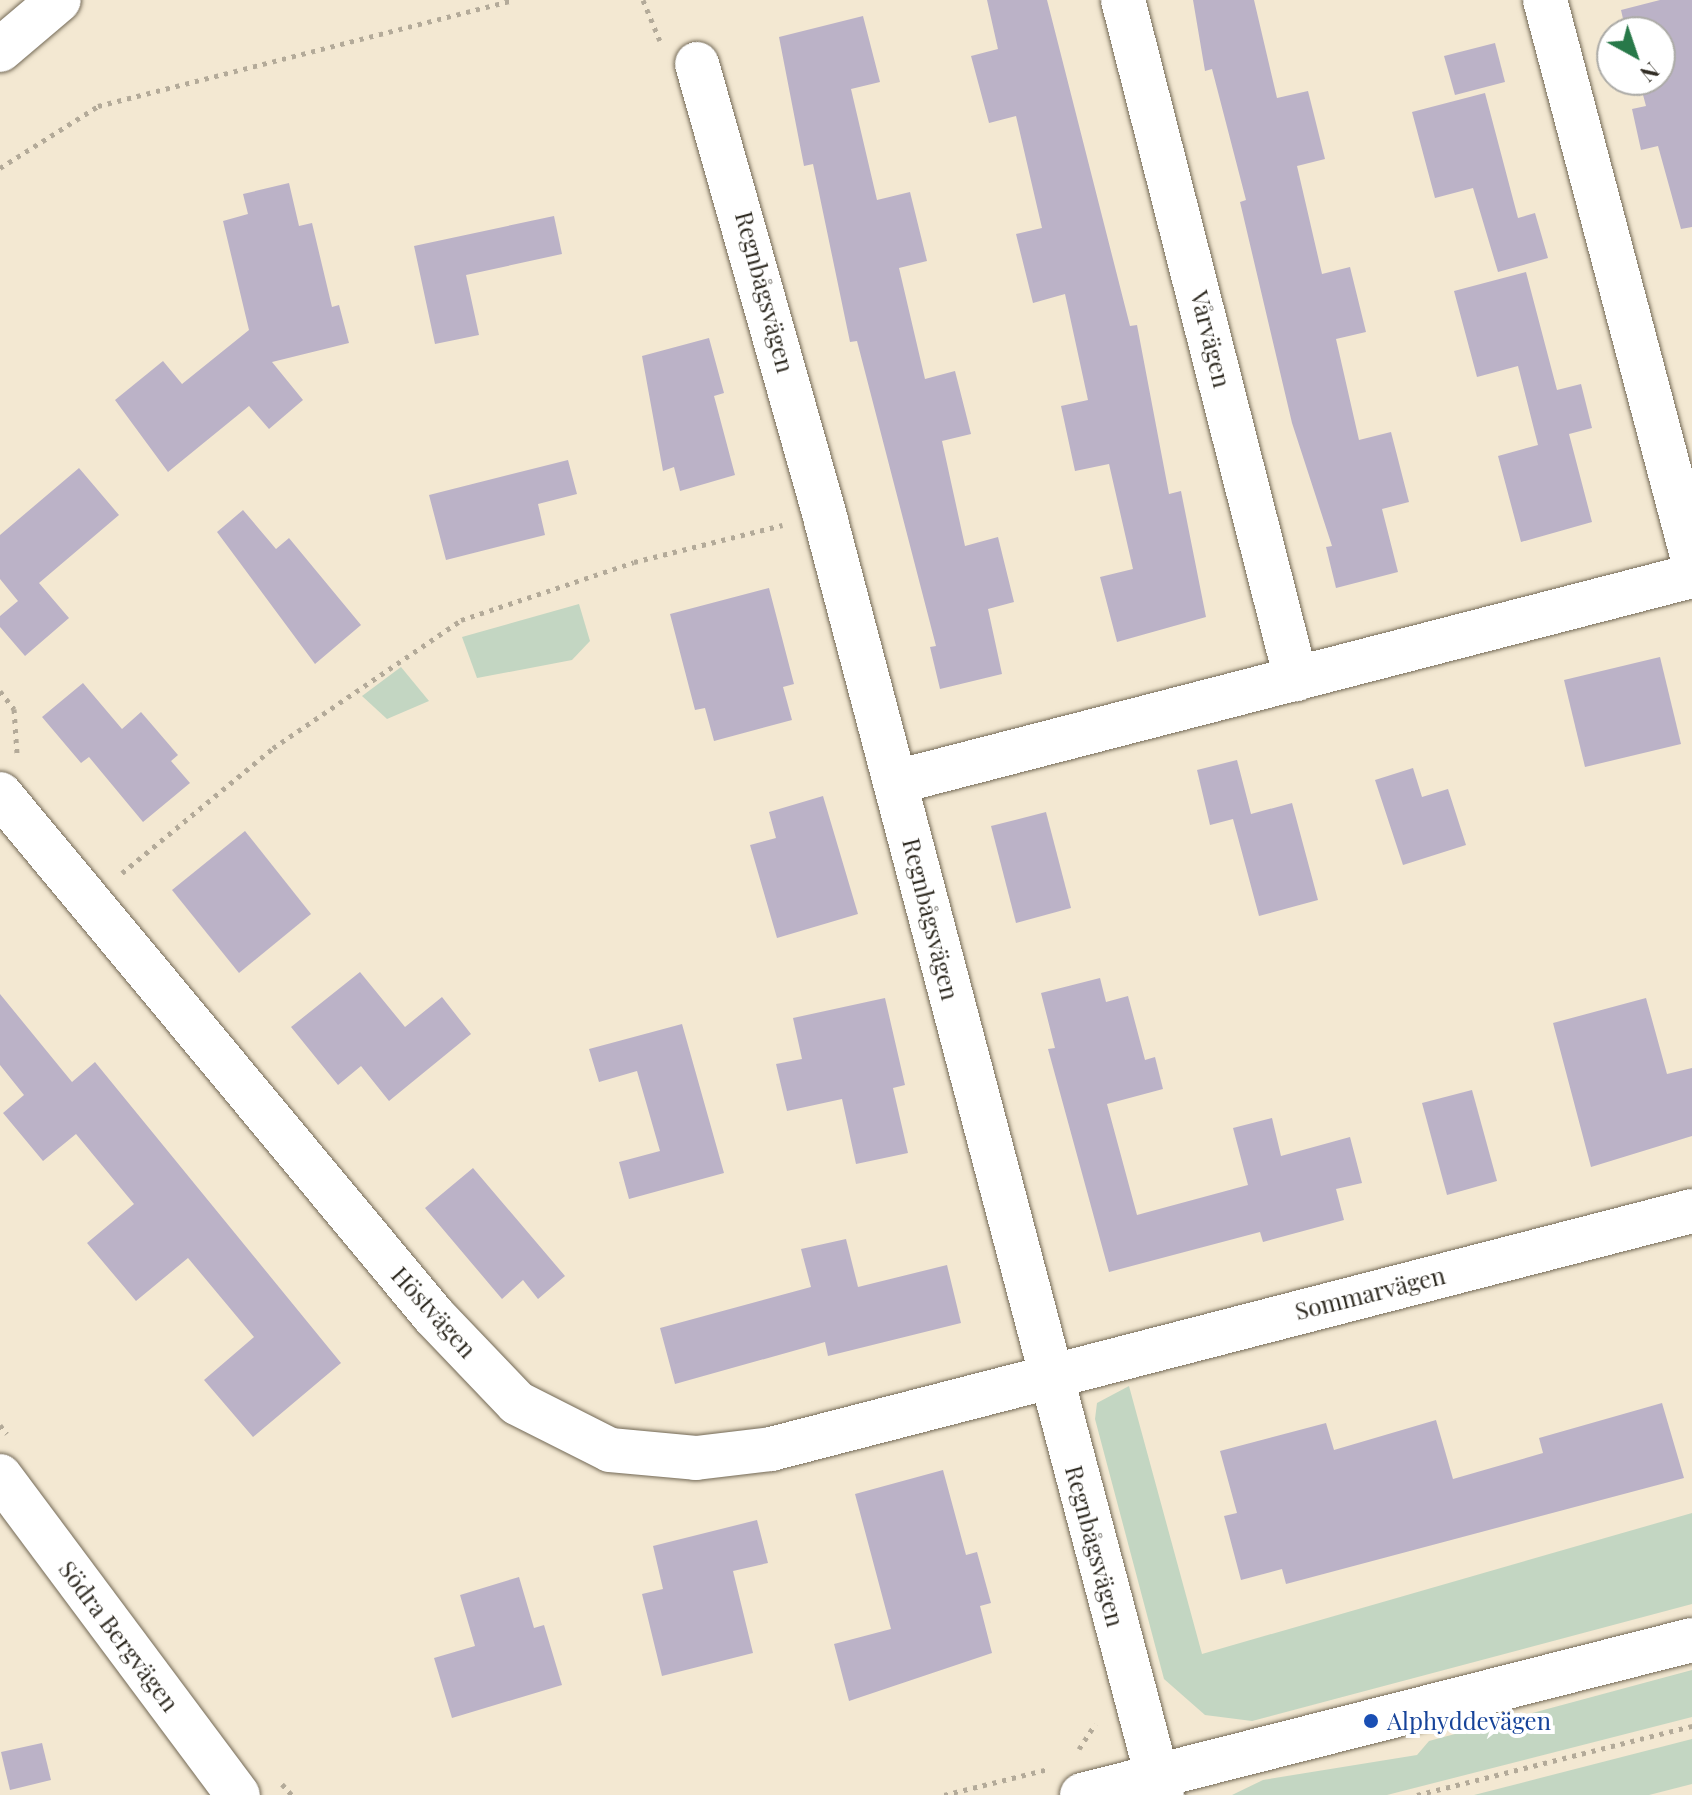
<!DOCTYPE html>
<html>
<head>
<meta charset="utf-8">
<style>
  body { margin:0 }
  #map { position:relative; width:1692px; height:1795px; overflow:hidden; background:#f3e8d2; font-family:"Playfair Display",serif }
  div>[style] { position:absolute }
  .green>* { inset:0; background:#c3d6c2 }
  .building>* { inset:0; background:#bbb2c7 }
  .path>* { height:5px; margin-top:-2.5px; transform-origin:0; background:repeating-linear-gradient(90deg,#b3aa99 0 4px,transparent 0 10px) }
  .roads { filter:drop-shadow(0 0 2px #736956) drop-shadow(0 0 2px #736956) }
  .minor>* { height:44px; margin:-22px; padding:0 22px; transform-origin:22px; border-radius:22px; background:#fff }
  .dots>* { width:22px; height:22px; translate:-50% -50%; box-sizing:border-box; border:4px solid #fff; border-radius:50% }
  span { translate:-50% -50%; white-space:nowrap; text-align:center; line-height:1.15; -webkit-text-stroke:8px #fff; paint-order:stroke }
  .street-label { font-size:24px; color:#302c23 }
  .transit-label { font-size:24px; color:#164399 }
  .left { translate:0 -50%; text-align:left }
  .north { position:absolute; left:1596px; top:16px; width:80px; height:80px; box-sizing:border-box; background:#fff; border:2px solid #acaba7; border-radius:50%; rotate:140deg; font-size:22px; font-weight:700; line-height:32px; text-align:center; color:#302c23 }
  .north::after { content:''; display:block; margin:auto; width:28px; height:36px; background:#287949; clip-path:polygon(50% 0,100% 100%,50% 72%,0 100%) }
</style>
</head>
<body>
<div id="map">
  <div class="green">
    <i style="clip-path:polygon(579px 604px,590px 641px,572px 660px,477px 678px,462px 637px)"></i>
    <i style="clip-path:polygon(401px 667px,429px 701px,387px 719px,362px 696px)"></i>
    <i style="clip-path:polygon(1129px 1386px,1202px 1654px,1692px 1513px,1692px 1604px,1252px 1721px,1205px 1715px,1164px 1679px,1095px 1419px,1097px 1403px)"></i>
    <i style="clip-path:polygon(1692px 1670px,1692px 1717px,1387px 1795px,1232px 1795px,1263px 1780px,1417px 1755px,1429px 1741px)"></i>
    <i style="clip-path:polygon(1692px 1739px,1692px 1784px,1649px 1795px,1474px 1795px)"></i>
  </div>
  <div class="building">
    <i style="clip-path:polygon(987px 0,1047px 0,1130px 326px,1137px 325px,1169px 494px,1181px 491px,1206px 617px,1117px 642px,1100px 577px,1133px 569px,1109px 464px,1075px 471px,1061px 406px,1088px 400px,1065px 294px,1033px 303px,1016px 234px,1042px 228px,1016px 116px,989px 123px,971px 56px,998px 49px)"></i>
    <i style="clip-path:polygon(1193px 0,1254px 0,1277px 98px,1308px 91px,1325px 159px,1297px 166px,1322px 274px,1350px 267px,1366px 332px,1336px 339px,1359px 440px,1391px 432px,1409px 502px,1382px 509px,1398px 572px,1336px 588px,1326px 547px,1332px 546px,1292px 423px,1240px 202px,1246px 200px,1212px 69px,1205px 71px)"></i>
    <i style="clip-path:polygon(1660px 0,1692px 0,1692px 227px,1681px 229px,1658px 146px,1641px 150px,1632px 109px,1646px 106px,1639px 80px,1660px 80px,1660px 32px,1626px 32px,1621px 10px)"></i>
    <i style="clip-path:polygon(863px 16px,880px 82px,851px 89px,877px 200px,910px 192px,927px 261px,899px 268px,925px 379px,955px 371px,971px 434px,942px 441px,965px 546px,998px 537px,1014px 602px,988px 609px,1002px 674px,940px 689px,930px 647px,936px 646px,857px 341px,850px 342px,813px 164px,804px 166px,779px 37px)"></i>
    <i style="clip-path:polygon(1495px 43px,1505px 82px,1455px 95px,1444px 56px)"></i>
    <i style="clip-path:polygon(1485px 93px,1518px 218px,1535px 213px,1548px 258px,1498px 272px,1473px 188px,1435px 198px,1412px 112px)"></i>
    <i style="clip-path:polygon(289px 183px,299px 226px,312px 223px,332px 307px,339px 305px,349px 343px,272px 362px,303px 400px,269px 429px,249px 406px,168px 472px,115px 400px,163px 361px,182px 384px,249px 330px,223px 221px,248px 214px,243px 194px)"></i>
    <i style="clip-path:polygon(554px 216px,562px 254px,466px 275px,479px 335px,435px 344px,414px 246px)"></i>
    <i style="clip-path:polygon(1526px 272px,1557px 390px,1581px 384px,1592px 428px,1569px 434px,1592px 522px,1521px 542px,1498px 456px,1538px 445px,1518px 366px,1477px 377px,1454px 291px)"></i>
    <i style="clip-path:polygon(709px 338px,724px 393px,714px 396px,735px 475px,680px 491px,674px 467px,663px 471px,642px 356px)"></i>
    <i style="clip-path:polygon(568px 460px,577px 494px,538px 504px,545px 535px,446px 560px,429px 495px)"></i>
    <i style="clip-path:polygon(79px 468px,119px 515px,39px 583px,69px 618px,25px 656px,0 627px,0 616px,18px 601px,0 579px,0 535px)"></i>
    <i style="clip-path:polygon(243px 510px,276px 549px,289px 538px,361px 625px,315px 664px,217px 532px)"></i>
    <i style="clip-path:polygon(769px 588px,794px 684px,783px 687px,792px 720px,714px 741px,705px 708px,695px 710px,670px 614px)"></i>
    <i style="clip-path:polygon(1660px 657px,1681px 744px,1585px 767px,1564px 680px)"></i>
    <i style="clip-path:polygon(83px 683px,122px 729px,141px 712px,178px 755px,171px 761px,190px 783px,143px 822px,89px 757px,81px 763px,42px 717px)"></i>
    <i style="clip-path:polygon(1237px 760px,1251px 814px,1292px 803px,1318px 900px,1259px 916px,1233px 819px,1210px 825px,1197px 770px)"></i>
    <i style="clip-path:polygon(1413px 768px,1422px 797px,1448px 789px,1466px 845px,1403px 865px,1375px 780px)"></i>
    <i style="clip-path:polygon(823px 796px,858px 914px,777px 938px,750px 845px,776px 838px,769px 812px)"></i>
    <i style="clip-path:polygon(1046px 812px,1071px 908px,1016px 923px,991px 826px)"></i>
    <i style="clip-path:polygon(245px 831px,311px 914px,239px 973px,172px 890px)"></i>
    <i style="clip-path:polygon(360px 972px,405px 1027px,442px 997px,471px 1034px,389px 1101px,361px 1066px,338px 1085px,291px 1027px)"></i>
    <i style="clip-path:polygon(1100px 978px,1106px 1002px,1128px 996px,1145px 1060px,1155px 1057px,1163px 1089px,1107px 1104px,1137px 1215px,1248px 1185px,1233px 1128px,1272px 1118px,1281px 1156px,1350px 1137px,1362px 1183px,1336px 1189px,1344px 1220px,1263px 1242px,1260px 1232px,1109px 1272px,1048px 1049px,1055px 1048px,1041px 993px)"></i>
    <i style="clip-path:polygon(0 994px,72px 1082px,95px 1062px,341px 1363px,253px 1437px,204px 1380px,254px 1337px,188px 1258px,136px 1301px,87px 1243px,134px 1204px,76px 1134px,43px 1161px,3px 1113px,24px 1095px,0 1065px)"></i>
    <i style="clip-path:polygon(885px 998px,905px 1085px,893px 1088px,908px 1153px,856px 1164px,842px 1099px,787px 1111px,776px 1064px,802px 1059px,793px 1018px)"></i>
    <i style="clip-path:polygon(1646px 998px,1667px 1074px,1692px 1068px,1692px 1136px,1591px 1167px,1553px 1023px)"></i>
    <i style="clip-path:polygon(682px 1024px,724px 1173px,629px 1199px,619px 1162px,660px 1151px,637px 1071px,599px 1082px,589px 1049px)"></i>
    <i style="clip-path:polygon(1472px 1090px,1497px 1181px,1447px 1195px,1422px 1103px)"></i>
    <i style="clip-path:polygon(473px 1168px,565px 1276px,538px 1299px,523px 1280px,502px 1299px,425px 1208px)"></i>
    <i style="clip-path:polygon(846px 1239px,858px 1287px,947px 1265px,961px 1323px,828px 1356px,825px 1342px,675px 1384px,660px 1328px,811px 1287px,801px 1249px)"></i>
    <i style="clip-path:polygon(1662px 1403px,1684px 1478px,1286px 1584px,1282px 1569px,1241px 1580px,1224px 1516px,1237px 1513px,1220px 1451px,1326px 1423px,1334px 1450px,1436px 1420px,1453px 1479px,1543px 1453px,1539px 1438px)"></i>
    <i style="clip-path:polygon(943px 1470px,966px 1555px,977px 1552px,991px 1603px,980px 1606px,992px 1653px,849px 1701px,834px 1644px,891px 1629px,855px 1494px)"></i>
    <i style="clip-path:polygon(757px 1520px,768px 1563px,733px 1571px,753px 1653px,662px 1676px,642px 1594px,663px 1589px,653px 1546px)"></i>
    <i style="clip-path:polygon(519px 1577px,534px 1628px,544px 1625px,562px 1685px,452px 1718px,434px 1658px,475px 1646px,460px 1595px)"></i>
    <i style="clip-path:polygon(42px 1743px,51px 1780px,10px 1790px,1px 1752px)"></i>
  </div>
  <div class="path">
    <i style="left:643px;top:0;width:44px;rotate:67.5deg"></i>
    <i style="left:0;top:168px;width:116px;rotate:-32.3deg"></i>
    <i style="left:98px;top:106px;width:428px;rotate:-14.3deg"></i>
    <i style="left:0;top:691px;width:23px;rotate:52deg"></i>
    <i style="left:14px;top:709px;width:44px;rotate:86.1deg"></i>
    <i style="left:122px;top:873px;width:196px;rotate:-39.6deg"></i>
    <i style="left:273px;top:748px;width:227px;rotate:-34.2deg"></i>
    <i style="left:461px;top:620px;width:182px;rotate:-18.5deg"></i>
    <i style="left:634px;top:562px;width:153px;rotate:-14deg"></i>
    <i style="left:0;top:1425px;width:11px;rotate:52deg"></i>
    <i style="left:1079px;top:1749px;width:30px;rotate:-57deg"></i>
    <i style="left:282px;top:1784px;width:15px;rotate:48deg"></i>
    <i style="left:944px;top:1795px;width:107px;rotate:-14deg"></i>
    <i style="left:1417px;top:1795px;width:284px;rotate:-14.1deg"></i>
  </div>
  <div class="roads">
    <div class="minor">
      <i style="left:1123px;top:0;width:701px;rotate:75.71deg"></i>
      <i style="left:1545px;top:0;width:575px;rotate:75.19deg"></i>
      <i style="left:0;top:50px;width:77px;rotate:-40.3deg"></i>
      <i style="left:697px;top:64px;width:475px;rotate:74.2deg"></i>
      <i style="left:826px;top:521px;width:1318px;rotate:75.23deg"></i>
      <i style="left:896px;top:782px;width:822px;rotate:-14.51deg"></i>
      <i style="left:0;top:794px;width:679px;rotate:50.26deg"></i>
      <i style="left:434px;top:1316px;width:120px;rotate:46.3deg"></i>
      <i style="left:517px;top:1403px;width:104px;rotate:26.8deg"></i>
      <i style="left:610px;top:1450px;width:86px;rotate:5.3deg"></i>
      <i style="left:696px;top:1458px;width:76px;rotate:-6.8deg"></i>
      <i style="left:771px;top:1449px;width:951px;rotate:-14.49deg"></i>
      <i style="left:0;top:1476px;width:398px;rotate:53.3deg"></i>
      <i style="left:1082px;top:1795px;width:629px;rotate:-14.26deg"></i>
    </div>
  </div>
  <div class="dots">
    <i style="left:1371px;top:1721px;background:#1a4fb4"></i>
  </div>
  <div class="street-label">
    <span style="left:765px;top:292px;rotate:75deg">Regnbågsvägen</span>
    <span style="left:1211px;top:339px;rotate:76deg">Vårvägen</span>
    <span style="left:931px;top:919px;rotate:76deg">Regnbågsvägen</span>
    <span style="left:1370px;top:1293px;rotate:-14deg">Sommarvägen</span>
    <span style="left:434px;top:1312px;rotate:48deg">Höstvägen</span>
    <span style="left:1095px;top:1546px;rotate:75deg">Regnbågsvägen</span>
    <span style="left:119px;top:1636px;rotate:53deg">Södra Bergvägen</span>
  </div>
  <div class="transit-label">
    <span class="left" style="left:1387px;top:1721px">Alphyddevägen</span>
  </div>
  <div class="north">N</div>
</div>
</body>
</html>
